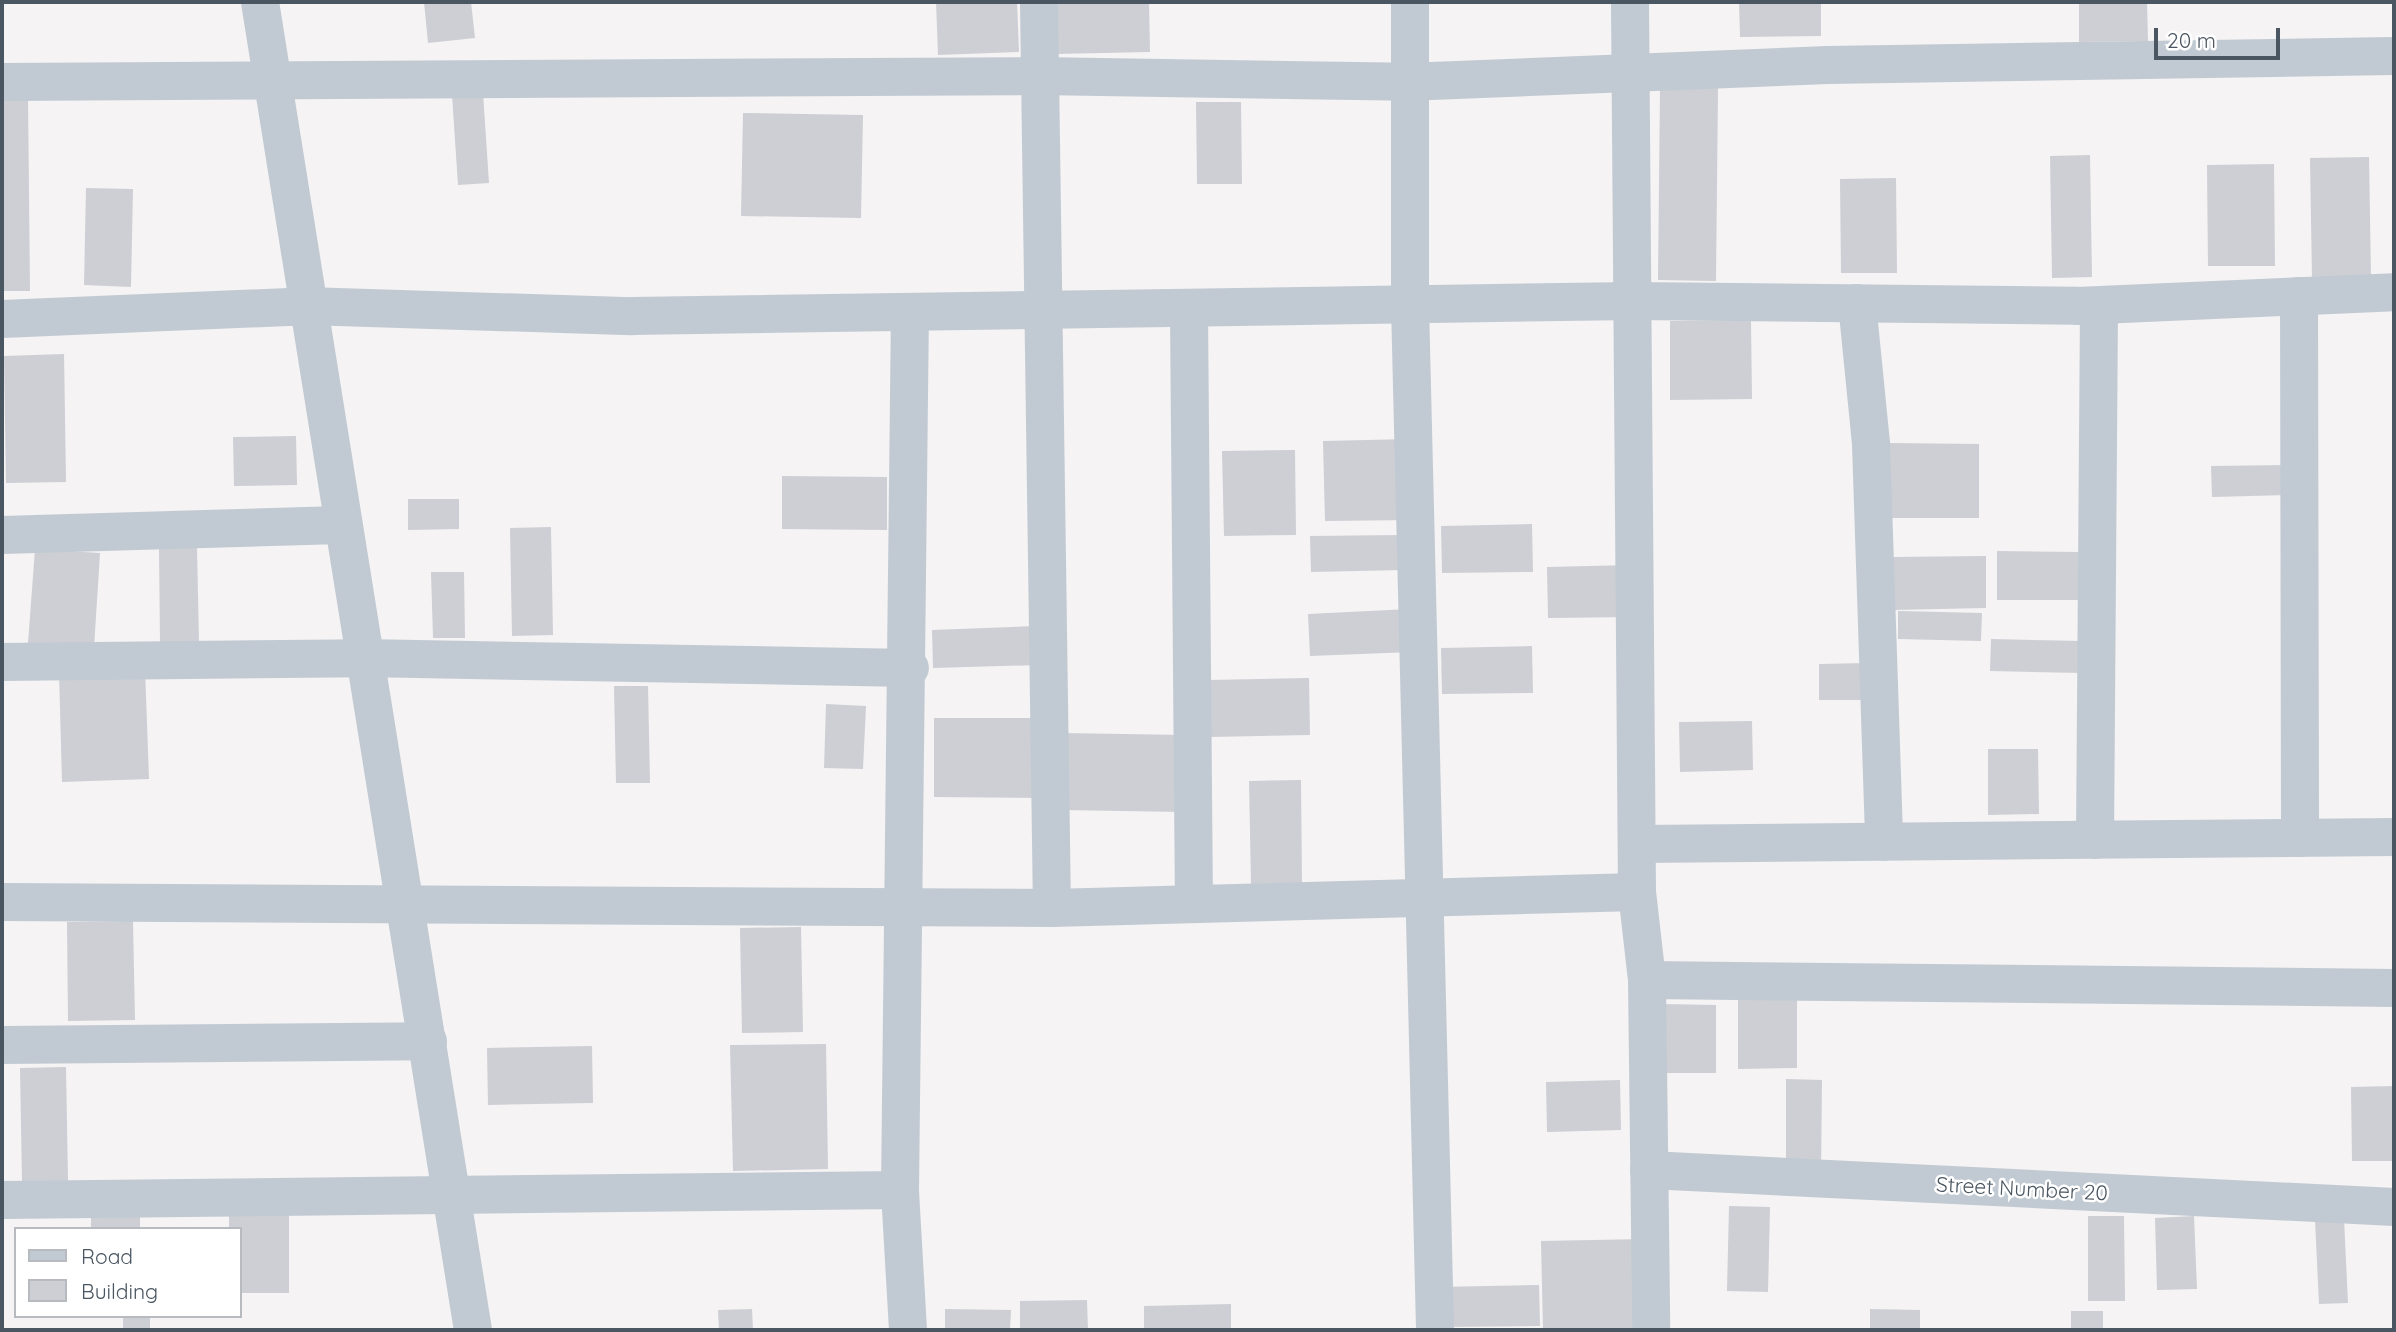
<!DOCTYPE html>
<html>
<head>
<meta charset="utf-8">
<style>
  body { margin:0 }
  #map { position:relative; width:2396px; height:1332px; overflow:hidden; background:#f5f3f3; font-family:Quicksand,sans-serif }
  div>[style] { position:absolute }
  .building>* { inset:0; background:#cdcfd5 }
  .minor>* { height:38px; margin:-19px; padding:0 19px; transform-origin:19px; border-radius:19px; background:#c1cad2 }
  span { translate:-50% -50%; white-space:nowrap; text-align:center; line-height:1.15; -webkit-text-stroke:5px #fff; paint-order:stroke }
  .street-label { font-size:21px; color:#4a5661 }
  .frame { position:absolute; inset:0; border:4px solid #4a5661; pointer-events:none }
  .legend { position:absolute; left:14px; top:1227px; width:228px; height:91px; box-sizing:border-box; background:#fff; border:2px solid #b7bbc0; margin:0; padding:9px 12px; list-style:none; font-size:21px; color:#4a5661 }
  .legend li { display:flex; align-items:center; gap:14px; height:35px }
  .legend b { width:35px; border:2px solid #b7bbc0 }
  .scale { position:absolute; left:2154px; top:28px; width:126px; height:32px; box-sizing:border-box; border:4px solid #4a5661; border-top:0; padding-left:9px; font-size:21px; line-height:24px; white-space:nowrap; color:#4a5661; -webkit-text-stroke:5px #fff; paint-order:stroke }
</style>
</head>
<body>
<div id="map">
  <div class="building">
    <i style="clip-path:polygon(424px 2px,471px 2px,475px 38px,428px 43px)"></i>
    <i style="clip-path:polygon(936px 2px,1017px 2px,1019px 52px,938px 55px)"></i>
    <i style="clip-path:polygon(1055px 2px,1149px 2px,1150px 52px,1056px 54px)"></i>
    <i style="clip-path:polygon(1739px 2px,1821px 2px,1821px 36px,1740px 37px)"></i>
    <i style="clip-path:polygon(2079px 2px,2147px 2px,2148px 41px,2079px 42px)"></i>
    <i style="clip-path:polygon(1660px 88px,1718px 88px,1716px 281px,1658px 280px)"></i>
    <i style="clip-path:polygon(483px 93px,489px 183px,458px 185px,452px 95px)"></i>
    <i style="clip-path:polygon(2px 94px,28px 94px,30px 291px,2px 291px)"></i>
    <i style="clip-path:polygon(1196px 102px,1241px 102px,1242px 184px,1197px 184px)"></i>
    <i style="clip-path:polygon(743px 113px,863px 115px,861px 218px,741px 216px)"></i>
    <i style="clip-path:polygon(2090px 155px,2092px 277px,2052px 278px,2050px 156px)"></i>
    <i style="clip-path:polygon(2369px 157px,2371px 277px,2312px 278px,2310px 158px)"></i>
    <i style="clip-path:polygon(2274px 164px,2275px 266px,2208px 266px,2207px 165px)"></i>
    <i style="clip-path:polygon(1896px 178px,1897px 273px,1841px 273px,1840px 179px)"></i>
    <i style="clip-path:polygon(86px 188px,133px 189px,131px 287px,84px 285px)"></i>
    <i style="clip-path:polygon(1751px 320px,1752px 399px,1670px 400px,1670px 321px)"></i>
    <i style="clip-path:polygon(64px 354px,66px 482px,6px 483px,4px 356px)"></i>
    <i style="clip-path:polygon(296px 436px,297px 485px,234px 486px,233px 437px)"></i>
    <i style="clip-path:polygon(1411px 439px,1412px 520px,1325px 521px,1323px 441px)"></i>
    <i style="clip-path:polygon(1889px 443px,1979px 444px,1979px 518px,1888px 518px)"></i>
    <i style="clip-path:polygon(1295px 450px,1296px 535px,1224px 536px,1222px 451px)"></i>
    <i style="clip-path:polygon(2287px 465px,2288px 495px,2212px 497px,2211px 466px)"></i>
    <i style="clip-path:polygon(782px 476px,887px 477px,887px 530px,782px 529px)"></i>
    <i style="clip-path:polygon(408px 499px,459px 499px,459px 529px,408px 530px)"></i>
    <i style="clip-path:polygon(1532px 524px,1533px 572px,1442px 573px,1441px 526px)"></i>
    <i style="clip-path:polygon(551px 527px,553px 635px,512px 636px,510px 528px)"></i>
    <i style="clip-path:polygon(1403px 535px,1404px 570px,1311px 572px,1310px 536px)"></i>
    <i style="clip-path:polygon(197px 547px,199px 642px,160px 642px,159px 548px)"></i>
    <i style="clip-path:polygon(35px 549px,100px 553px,94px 648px,28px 643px)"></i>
    <i style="clip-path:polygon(1997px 551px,2080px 552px,2081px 600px,1997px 600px)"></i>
    <i style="clip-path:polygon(1986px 556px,1986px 608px,1892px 610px,1891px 557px)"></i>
    <i style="clip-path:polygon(1632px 565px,1633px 617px,1548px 618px,1547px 567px)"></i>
    <i style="clip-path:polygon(431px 572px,464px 572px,465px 638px,433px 638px)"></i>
    <i style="clip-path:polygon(1410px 609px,1412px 652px,1310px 656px,1308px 614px)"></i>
    <i style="clip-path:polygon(1898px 611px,1982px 613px,1981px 641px,1898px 639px)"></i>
    <i style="clip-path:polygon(1036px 626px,1038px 665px,933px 668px,932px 630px)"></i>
    <i style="clip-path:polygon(1991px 639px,2083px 641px,2082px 673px,1990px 671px)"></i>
    <i style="clip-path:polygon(1532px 646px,1533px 693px,1442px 694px,1441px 648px)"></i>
    <i style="clip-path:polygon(1868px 663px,1868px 700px,1819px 700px,1819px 664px)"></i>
    <i style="clip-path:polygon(145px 669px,149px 779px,62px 782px,59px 672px)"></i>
    <i style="clip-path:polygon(1309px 678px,1310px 735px,1209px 737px,1208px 680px)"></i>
    <i style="clip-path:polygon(614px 686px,648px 686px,650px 783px,616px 783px)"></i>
    <i style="clip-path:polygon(826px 704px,866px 706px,863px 769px,824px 768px)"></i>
    <i style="clip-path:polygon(934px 718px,1039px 718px,1039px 798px,934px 797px)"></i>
    <i style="clip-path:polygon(1752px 721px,1753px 770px,1680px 772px,1679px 722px)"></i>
    <i style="clip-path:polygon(1062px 733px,1184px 735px,1183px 812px,1061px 810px)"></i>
    <i style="clip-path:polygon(1988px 749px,2038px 749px,2039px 814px,1988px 815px)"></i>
    <i style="clip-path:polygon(1301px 780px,1302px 883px,1251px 884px,1249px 781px)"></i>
    <i style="clip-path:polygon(133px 921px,135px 1020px,68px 1021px,67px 922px)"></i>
    <i style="clip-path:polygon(801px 927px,803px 1032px,742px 1033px,740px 928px)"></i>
    <i style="clip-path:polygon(1738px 996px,1797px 997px,1797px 1068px,1738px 1069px)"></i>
    <i style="clip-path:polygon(1662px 1004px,1716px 1005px,1716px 1073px,1662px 1073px)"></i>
    <i style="clip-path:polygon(826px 1044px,828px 1169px,733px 1171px,730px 1045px)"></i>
    <i style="clip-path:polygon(592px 1046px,593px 1103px,488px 1105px,487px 1048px)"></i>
    <i style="clip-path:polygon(66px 1067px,68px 1181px,22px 1182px,20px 1068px)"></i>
    <i style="clip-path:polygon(1786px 1079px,1822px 1080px,1821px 1175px,1786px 1175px)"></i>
    <i style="clip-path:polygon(1620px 1080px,1621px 1130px,1547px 1132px,1546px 1082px)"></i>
    <i style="clip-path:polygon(2394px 1086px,2394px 1161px,2352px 1161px,2351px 1087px)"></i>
    <i style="clip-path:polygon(140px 1202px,140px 1229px,91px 1229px,91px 1203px)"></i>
    <i style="clip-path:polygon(1729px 1206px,1770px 1207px,1768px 1292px,1727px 1291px)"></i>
    <i style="clip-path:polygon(229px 1210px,289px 1210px,289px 1293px,240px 1293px,240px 1229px,229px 1229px)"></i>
    <i style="clip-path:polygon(2088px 1216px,2124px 1216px,2125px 1301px,2088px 1301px)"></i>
    <i style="clip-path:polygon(2194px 1216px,2197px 1289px,2157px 1290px,2155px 1218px)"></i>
    <i style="clip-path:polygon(2344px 1219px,2348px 1303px,2319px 1304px,2315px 1220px)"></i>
    <i style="clip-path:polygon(1645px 1239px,1647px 1330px,1543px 1330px,1541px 1241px)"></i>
    <i style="clip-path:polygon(1539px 1285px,1540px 1326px,1439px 1327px,1438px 1287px)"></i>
    <i style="clip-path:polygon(1087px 1300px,1088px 1330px,1020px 1330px,1020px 1301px)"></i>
    <i style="clip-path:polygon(1231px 1304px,1231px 1330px,1144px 1330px,1144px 1306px)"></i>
    <i style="clip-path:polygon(752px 1309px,753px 1330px,719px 1330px,718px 1310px)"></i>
    <i style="clip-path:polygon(945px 1309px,1011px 1310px,1010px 1330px,945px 1330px)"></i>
    <i style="clip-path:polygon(1870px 1309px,1920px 1310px,1920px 1330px,1870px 1330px)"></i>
    <i style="clip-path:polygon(2071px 1311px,2103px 1311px,2103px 1330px,2071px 1330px)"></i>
    <i style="clip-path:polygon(123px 1316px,150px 1316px,150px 1330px,123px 1330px)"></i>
  </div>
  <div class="minor">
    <i style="left:260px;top:2px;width:1345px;rotate:80.89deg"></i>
    <i style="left:1039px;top:2px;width:906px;rotate:89.18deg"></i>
    <i style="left:1410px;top:2px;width:303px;rotate:90deg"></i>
    <i style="left:1410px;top:305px;width:1025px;rotate:88.6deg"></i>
    <i style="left:1630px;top:2px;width:890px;rotate:89.55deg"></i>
    <i style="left:1637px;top:892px;width:89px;rotate:83.5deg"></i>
    <i style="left:1647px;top:980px;width:350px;rotate:89.3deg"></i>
    <i style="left:2px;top:82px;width:1036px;rotate:-0.33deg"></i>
    <i style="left:1038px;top:76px;width:368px;rotate:0.9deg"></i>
    <i style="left:1406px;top:82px;width:422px;rotate:-2.3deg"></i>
    <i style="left:1828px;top:65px;width:566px;rotate:-0.91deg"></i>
    <i style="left:2299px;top:296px;width:542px;rotate:89.89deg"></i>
    <i style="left:1857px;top:303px;width:142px;rotate:84.3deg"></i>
    <i style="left:1871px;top:444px;width:398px;rotate:88.1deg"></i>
    <i style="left:1189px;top:311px;width:593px;rotate:89.52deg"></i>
    <i style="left:2px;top:319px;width:304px;rotate:-2.4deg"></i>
    <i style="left:306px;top:306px;width:326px;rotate:1.8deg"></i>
    <i style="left:632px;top:316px;width:1003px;rotate:-0.86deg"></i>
    <i style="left:1635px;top:301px;width:442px;rotate:0.6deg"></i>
    <i style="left:2077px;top:306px;width:317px;rotate:-2.5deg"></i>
    <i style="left:2px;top:535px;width:339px;rotate:-1.7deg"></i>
    <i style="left:2px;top:662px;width:361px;rotate:-0.6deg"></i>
    <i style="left:363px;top:658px;width:547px;rotate:1.05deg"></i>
    <i style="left:2095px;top:840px;width:534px;rotate:-89.57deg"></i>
    <i style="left:1637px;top:844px;width:757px;rotate:-0.53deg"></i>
    <i style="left:2px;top:902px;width:1050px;rotate:0.33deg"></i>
    <i style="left:1052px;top:908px;width:585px;rotate:-1.57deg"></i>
    <i style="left:1647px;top:980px;width:747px;rotate:0.61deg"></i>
    <i style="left:2px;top:1045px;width:426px;rotate:-0.5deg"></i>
    <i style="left:1649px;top:1170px;width:746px;rotate:2.84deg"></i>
    <i style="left:2px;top:1200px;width:898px;rotate:-0.64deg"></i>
    <i style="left:908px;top:1330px;width:140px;rotate:-93.3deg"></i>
    <i style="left:900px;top:1190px;width:878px;rotate:-89.35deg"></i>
  </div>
  <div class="street-label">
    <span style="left:2022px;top:1188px;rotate:3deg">Street Number 20</span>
  </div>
  <div class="frame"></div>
  <ul class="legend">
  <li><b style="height:9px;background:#c1cad2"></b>Road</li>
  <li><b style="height:19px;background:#cdcfd5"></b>Building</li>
  </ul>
  <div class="scale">20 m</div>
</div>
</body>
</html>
